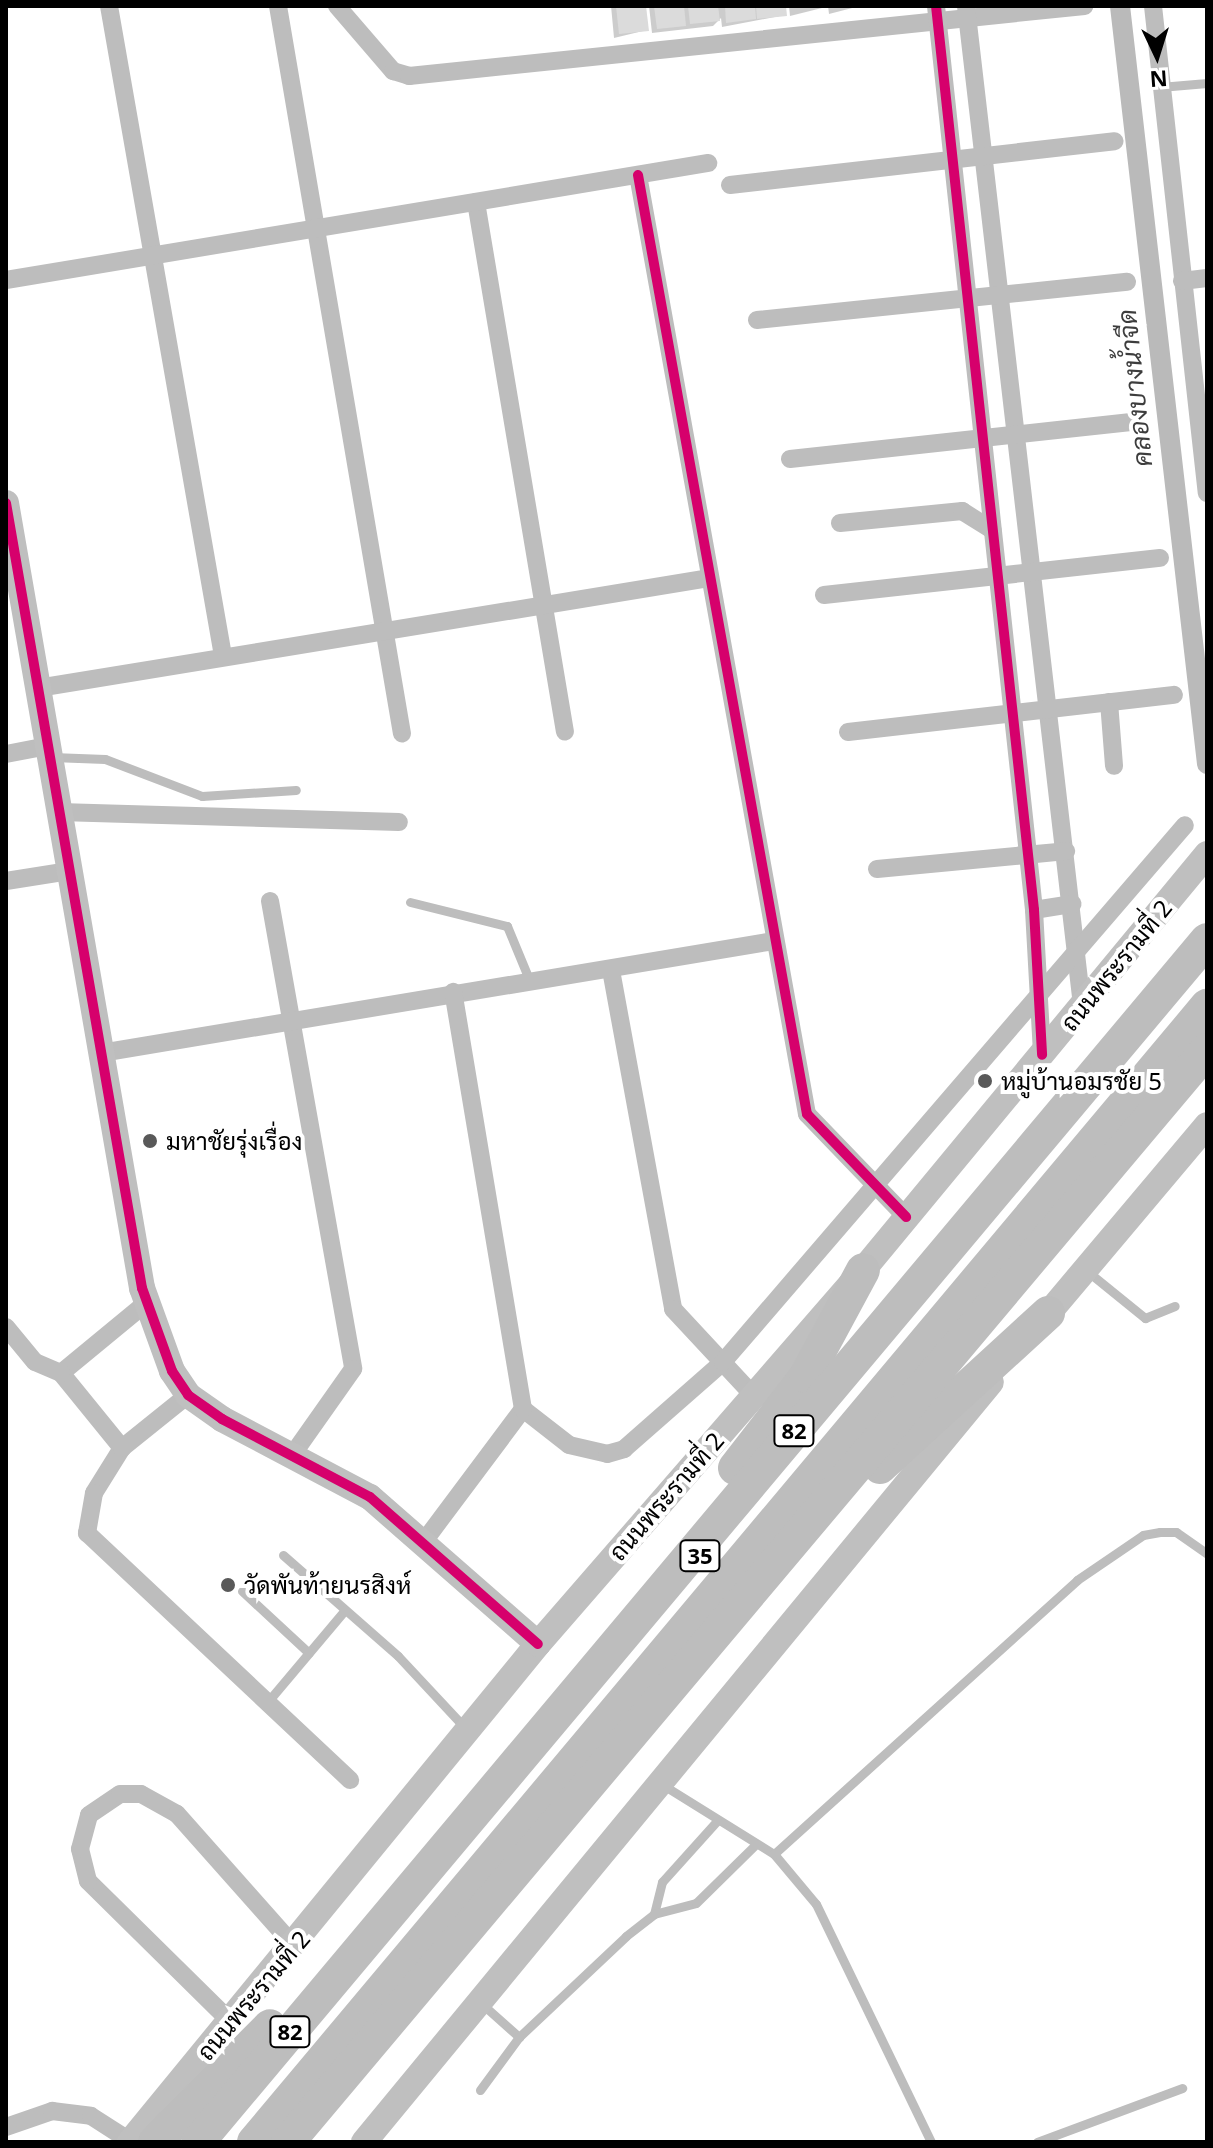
<!DOCTYPE html>
<html>
<head>
<meta charset="utf-8">
<style>
  body { margin:0 }
  #map { position:relative; width:1213px; height:2148px; overflow:hidden; background:#fff; font-family:"Noto Sans",Sarabun,sans-serif }
  div>[style] { position:absolute }
  .shadow>* { inset:0; background:#0003 }
  .canal>* { height:20px; margin:-10px; padding:0 10px; transform-origin:10px; border-radius:10px; background:#bababa }
  .building>* { inset:0; background:#dbdbdb }
  .lane>* { height:9px; margin:-4.5px; padding:0 4.5px; transform-origin:4.5px; border-radius:4.5px; background:#bdbdbd }
  .street>* { height:18px; margin:-9px; padding:0 9px; transform-origin:9px; border-radius:9px; background:#bdbdbd }
  .secondary>* { height:26px; margin:-13px; padding:0 13px; transform-origin:13px; border-radius:13px; background:#bfbfbf }
  .highway>* { height:34px; margin:-17px; padding:0 17px; transform-origin:17px; border-radius:17px; background:#bdbdbd }
  .cycleway>* { height:10px; margin:-5px; padding:0 5px; transform-origin:5px; border-radius:5px; background:#d6006c }
  .dots>* { width:22px; height:22px; translate:-50% -50%; box-sizing:border-box; border:4px solid #fff; border-radius:50% }
  span { translate:-50% -50%; white-space:nowrap; text-align:center; line-height:1.15; -webkit-text-stroke:8px #fff; paint-order:stroke }
  .shield-label span { padding:2px 6px; background:#fff; border:2px solid; border-radius:6px; -webkit-text-stroke-width:0 }
  .shield-label { font-size:22px; color:#000; font-weight:700 }
  .street-label { font-size:24px; color:#000 }
  .poi-label { font-size:24px; color:#000 }
  .left { translate:0 -50%; text-align:left }
  .water-label { font-size:26px; color:#3d3d3d; font-style:italic }
  .frame { position:absolute; inset:0; border:8px solid #000; pointer-events:none }
  .north { position:absolute; left:1117px; top:16px; width:80px; height:80px; -webkit-text-stroke:6px #fff; paint-order:stroke; rotate:176deg; font-size:22px; font-weight:700; line-height:32px; text-align:center; color:#000 }
  .north::after { content:''; display:block; margin:auto; width:28px; height:36px; background:#000; clip-path:polygon(50% 0,100% 100%,50% 72%,0 100%) }
</style>
</head>
<body>
<div id="map">
  <div class="shadow">
    <i style="clip-path:polygon(611px 6px,644px 6px,647px 30px,614px 38px)"></i>
    <i style="clip-path:polygon(649px 6px,784px 6px,785px 15px,722px 27px,721px 18px,713px 26px,652px 33px)"></i>
    <i style="clip-path:polygon(789px 6px,822px 6px,822px 8px,790px 16px)"></i>
    <i style="clip-path:polygon(828px 6px,860px 6px,829px 14px)"></i>
  </div>
  <div class="canal">
    <i style="left:1120px;top:6px;width:763px;rotate:83.45deg"></i>
  </div>
  <div class="building">
    <i style="clip-path:polygon(616px 6px,646px 6px,649px 31px,619px 34px)"></i>
    <i style="clip-path:polygon(654px 6px,684px 6px,686px 26px,657px 29px)"></i>
    <i style="clip-path:polygon(688px 6px,718px 6px,720px 21px,690px 24px)"></i>
    <i style="clip-path:polygon(725px 6px,755px 6px,756px 19px,726px 23px)"></i>
    <i style="clip-path:polygon(756px 6px,786px 6px,787px 16px,757px 19px)"></i>
  </div>
  <div class="lane">
    <i style="left:1160px;top:87px;width:47px;rotate:-4.9deg"></i>
    <i style="left:52px;top:757px;width:53px;rotate:2.2deg"></i>
    <i style="left:105px;top:759px;width:104px;rotate:20.9deg"></i>
    <i style="left:202px;top:796px;width:94px;rotate:-3.7deg"></i>
    <i style="left:410px;top:902px;width:100px;rotate:13.9deg"></i>
    <i style="left:507px;top:926px;width:57px;rotate:67.5deg"></i>
    <i style="left:1087px;top:1271px;width:75px;rotate:39deg"></i>
    <i style="left:1145px;top:1318px;width:32px;rotate:-22deg"></i>
    <i style="left:283px;top:1555px;width:153px;rotate:41.3deg"></i>
    <i style="left:398px;top:1656px;width:100px;rotate:47deg"></i>
    <i style="left:242px;top:1591px;width:91px;rotate:42.8deg"></i>
    <i style="left:270px;top:1699px;width:116px;rotate:-49.9deg"></i>
    <i style="left:663px;top:1785px;width:131px;rotate:31.9deg"></i>
    <i style="left:774px;top:1854px;width:65px;rotate:50deg"></i>
    <i style="left:816px;top:1904px;width:264px;rotate:64.2deg"></i>
    <i style="left:774px;top:1854px;width:409px;rotate:-42.1deg"></i>
    <i style="left:1077px;top:1580px;width:80px;rotate:-34.3deg"></i>
    <i style="left:1143px;top:1535px;width:17px;rotate:-10deg"></i>
    <i style="left:1160px;top:1532px;width:16px"></i>
    <i style="left:1176px;top:1532px;width:38px;rotate:35deg"></i>
    <i style="left:654px;top:1914px;width:33px;rotate:-76deg"></i>
    <i style="left:662px;top:1882px;width:82px;rotate:-48deg"></i>
    <i style="left:482px;top:2004px;width:50px;rotate:41.7deg"></i>
    <i style="left:519px;top:2037px;width:147px;rotate:-43.3deg"></i>
    <i style="left:626px;top:1936px;width:36px;rotate:-38deg"></i>
    <i style="left:654px;top:1914px;width:43px;rotate:-14.7deg"></i>
    <i style="left:696px;top:1903px;width:84px;rotate:-44.5deg"></i>
    <i style="left:480px;top:2090px;width:66px;rotate:-53.7deg"></i>
    <i style="left:1037px;top:2142px;width:155px;rotate:-20.4deg"></i>
  </div>
  <div class="street">
    <i style="left:109px;top:6px;width:660px;rotate:80.05deg"></i>
    <i style="left:278px;top:6px;width:738px;rotate:80.33deg"></i>
    <i style="left:337px;top:6px;width:86px;rotate:49.3deg"></i>
    <i style="left:393px;top:71px;width:17px;rotate:17deg"></i>
    <i style="left:409px;top:76px;width:679px;rotate:-5.92deg"></i>
    <i style="left:936px;top:6px;width:909px;rotate:83.81deg"></i>
    <i style="left:1034px;top:910px;width:145px;rotate:86.8deg"></i>
    <i style="left:966px;top:6px;width:1007px;rotate:83.38deg"></i>
    <i style="left:1153px;top:6px;width:490px;rotate:83.7deg"></i>
    <i style="left:638px;top:175px;width:954px;rotate:79.8deg"></i>
    <i style="left:807px;top:1114px;width:143px;rotate:46.1deg"></i>
    <i style="left:730px;top:185px;width:387px;rotate:-6.5deg"></i>
    <i style="left:476px;top:202px;width:537px;rotate:80.47deg"></i>
    <i style="left:6px;top:280px;width:712px;rotate:-9.46deg"></i>
    <i style="left:1182px;top:281px;width:25px;rotate:-7deg"></i>
    <i style="left:757px;top:320px;width:372px;rotate:-5.9deg"></i>
    <i style="left:790px;top:459px;width:350px;rotate:-6.2deg"></i>
    <i style="left:840px;top:523px;width:123px;rotate:-5.6deg"></i>
    <i style="left:962px;top:511px;width:36px;rotate:32deg"></i>
    <i style="left:824px;top:595px;width:338px;rotate:-6.3deg"></i>
    <i style="left:38px;top:688px;width:681px;rotate:-9.3deg"></i>
    <i style="left:1109px;top:702px;width:64px;rotate:85.5deg"></i>
    <i style="left:848px;top:732px;width:328px;rotate:-6.5deg"></i>
    <i style="left:6px;top:754px;width:43px;rotate:-10.8deg"></i>
    <i style="left:59px;top:812px;width:340px;rotate:1.7deg"></i>
    <i style="left:877px;top:869px;width:190px;rotate:-5.4deg"></i>
    <i style="left:6px;top:881px;width:64px;rotate:-9deg"></i>
    <i style="left:270px;top:901px;width:475px;rotate:79.9deg"></i>
    <i style="left:353px;top:1369px;width:104px;rotate:125.2deg"></i>
    <i style="left:1034px;top:910px;width:39px;rotate:-9deg"></i>
    <i style="left:611px;top:970px;width:345px;rotate:79.6deg"></i>
    <i style="left:673px;top:1309px;width:117px;rotate:47.1deg"></i>
    <i style="left:101px;top:1053px;width:682px;rotate:-9.45deg"></i>
    <i style="left:146px;top:1303px;width:110px;rotate:140.5deg"></i>
    <i style="left:61px;top:1373px;width:97px;rotate:50.9deg"></i>
    <i style="left:122px;top:1448px;width:53px;rotate:121.9deg"></i>
    <i style="left:94px;top:1493px;width:41px;rotate:99.9deg"></i>
    <i style="left:87px;top:1533px;width:361px;rotate:43.2deg"></i>
    <i style="left:6px;top:1327px;width:45px;rotate:50.4deg"></i>
    <i style="left:35px;top:1362px;width:28px;rotate:23deg"></i>
    <i style="left:523px;top:1409px;width:58px;rotate:38deg"></i>
    <i style="left:569px;top:1445px;width:39px;rotate:13deg"></i>
    <i style="left:607px;top:1454px;width:18px;rotate:-16deg"></i>
    <i style="left:624px;top:1449px;width:132px;rotate:-41.3deg"></i>
    <i style="left:723px;top:1362px;width:708px;rotate:-49.29deg"></i>
    <i style="left:122px;top:1448px;width:85px;rotate:-38.8deg"></i>
    <i style="left:425px;top:1540px;width:164px;rotate:-53.2deg"></i>
    <i style="left:523px;top:1409px;width:423px;rotate:-99.5deg"></i>
    <i style="left:231px;top:2022px;width:201px;rotate:-135.4deg"></i>
    <i style="left:88px;top:1881px;width:33px;rotate:-104deg"></i>
    <i style="left:80px;top:1849px;width:35px;rotate:-75deg"></i>
    <i style="left:89px;top:1815px;width:37px;rotate:-34deg"></i>
    <i style="left:120px;top:1794px;width:21px"></i>
    <i style="left:141px;top:1794px;width:41px;rotate:29.1deg"></i>
    <i style="left:177px;top:1814px;width:178px;rotate:48.4deg"></i>
    <i style="left:6px;top:2127px;width:49px;rotate:-19.2deg"></i>
    <i style="left:52px;top:2111px;width:39px;rotate:7deg"></i>
    <i style="left:91px;top:2116px;width:46px;rotate:32.7deg"></i>
  </div>
  <div class="secondary">
    <i style="left:6px;top:503px;width:797px;rotate:80.17deg"></i>
    <i style="left:142px;top:1288px;width:88px;rotate:70.1deg"></i>
    <i style="left:172px;top:1371px;width:29px;rotate:56deg"></i>
    <i style="left:188px;top:1395px;width:42px;rotate:35.2deg"></i>
    <i style="left:222px;top:1419px;width:167px;rotate:27.8deg"></i>
    <i style="left:370px;top:1497px;width:223px;rotate:41.2deg"></i>
    <i style="left:1036px;top:1328px;width:265px;rotate:-49.9deg"></i>
    <i style="left:130px;top:2142px;width:644px;rotate:-50.67deg"></i>
    <i style="left:538px;top:1644px;width:495px;rotate:-49deg"></i>
    <i style="left:863px;top:1270px;width:540px;rotate:-50.41deg"></i>
    <i style="left:364px;top:2142px;width:985px;rotate:-50.48deg"></i>
  </div>
  <div class="highway">
    <i style="left:880px;top:1467px;width:228px;rotate:-42.5deg"></i>
    <i style="left:735px;top:1468px;width:116px;rotate:-52.3deg"></i>
    <i style="left:806px;top:1376px;width:120px;rotate:-61.7deg"></i>
    <i style="left:155px;top:2142px;width:163px;rotate:-45.2deg"></i>
    <i style="left:198px;top:2142px;width:1569px;rotate:-49.99deg"></i>
    <i style="left:254px;top:2142px;width:1483px;rotate:-50.01deg"></i>
    <i style="left:288px;top:2142px;width:1427px;rotate:-49.92deg"></i>
  </div>
  <div class="cycleway">
    <i style="left:936px;top:6px;width:909px;rotate:83.81deg"></i>
    <i style="left:1034px;top:910px;width:145px;rotate:86.8deg"></i>
    <i style="left:638px;top:175px;width:954px;rotate:79.8deg"></i>
    <i style="left:807px;top:1114px;width:143px;rotate:46.1deg"></i>
    <i style="left:6px;top:503px;width:797px;rotate:80.17deg"></i>
    <i style="left:142px;top:1288px;width:88px;rotate:70.1deg"></i>
    <i style="left:172px;top:1371px;width:29px;rotate:56deg"></i>
    <i style="left:188px;top:1395px;width:42px;rotate:35.2deg"></i>
    <i style="left:222px;top:1419px;width:167px;rotate:27.8deg"></i>
    <i style="left:370px;top:1497px;width:223px;rotate:41.2deg"></i>
  </div>
  <div class="dots">
    <i style="left:985px;top:1081px;background:#595959"></i>
    <i style="left:150px;top:1141px;background:#595959"></i>
    <i style="left:228px;top:1585px;background:#595959"></i>
  </div>
  <div class="shield-label">
    <span style="left:794px;top:1431px">82</span>
    <span style="left:700px;top:1556px">35</span>
    <span style="left:290px;top:2032px">82</span>
  </div>
  <div class="street-label">
    <span style="left:1116px;top:965px;rotate:-51deg">ถนนพระรามที่ 2</span>
    <span style="left:666px;top:1496px;rotate:-49deg">ถนนพระรามที่ 2</span>
    <span style="left:253px;top:1995px;rotate:-50deg">ถนนพระรามที่ 2</span>
  </div>
  <div class="poi-label">
    <span class="left" style="left:1001px;top:1081px">หมู่บ้านอมรชัย 5</span>
    <span class="left" style="left:166px;top:1141px">มหาชัยรุ่งเรื่อง</span>
    <span class="left" style="left:244px;top:1585px">วัดพันท้ายนรสิงห์</span>
  </div>
  <div class="water-label">
    <span style="left:1135px;top:388px;rotate:-96deg">คลองบางน้ำจืด</span>
  </div>
  <div class="frame"></div>
  <div class="north">N</div>
</div>
</body>
</html>
